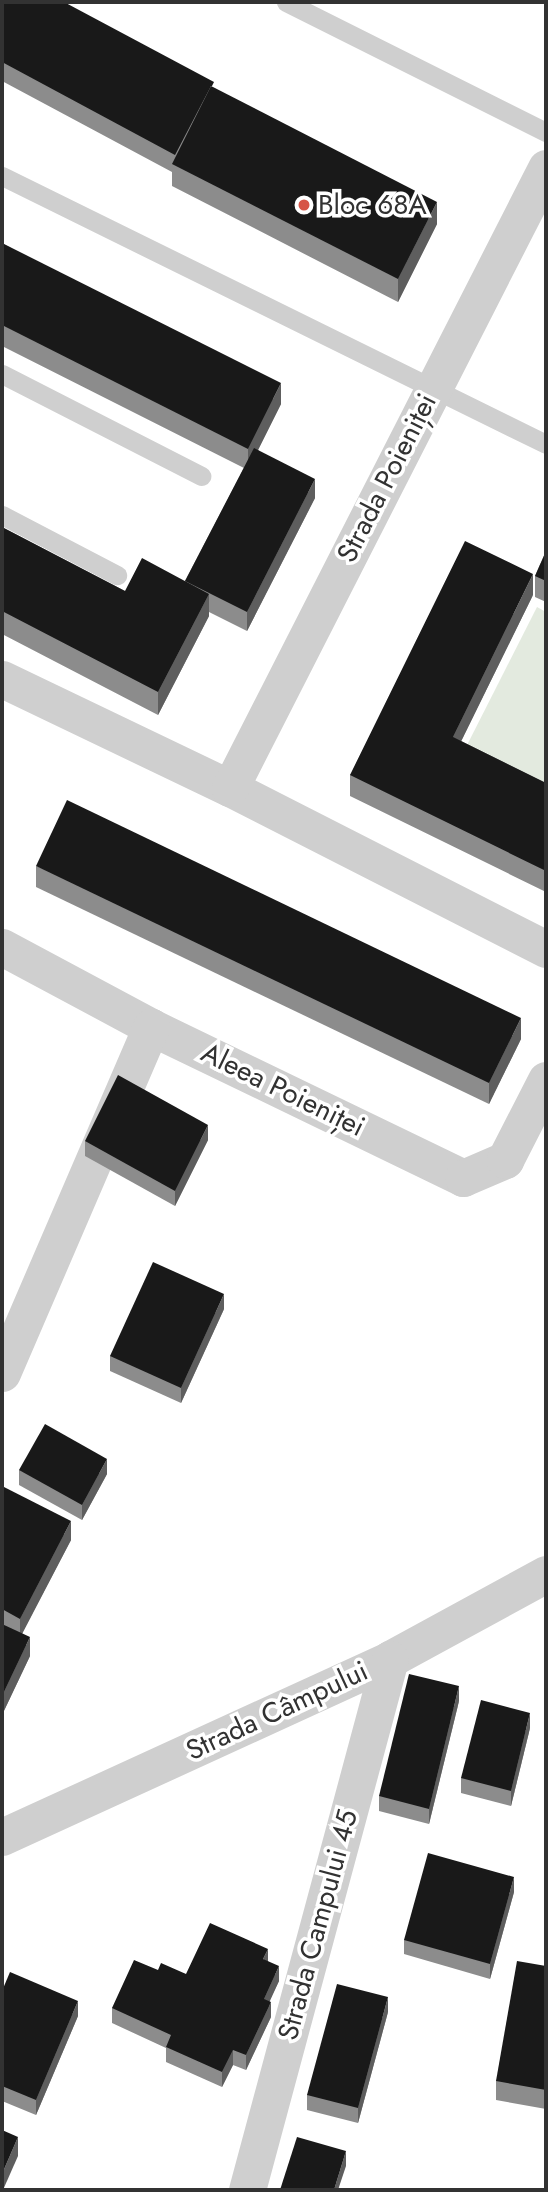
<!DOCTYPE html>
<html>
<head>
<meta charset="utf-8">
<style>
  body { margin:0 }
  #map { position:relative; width:548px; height:2192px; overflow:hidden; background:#fff; font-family:Jost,sans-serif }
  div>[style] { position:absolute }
  .green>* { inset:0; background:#e3eadf }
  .service>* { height:19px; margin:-9.5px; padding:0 9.5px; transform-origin:9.5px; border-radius:9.5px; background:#cfcfcf }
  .minor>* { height:37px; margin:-18.5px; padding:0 18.5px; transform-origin:18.5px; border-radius:18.5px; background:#cfcfcf }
  .wall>* { inset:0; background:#8c8c8c }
  .shaded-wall>* { inset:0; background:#5e5e5e }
  .building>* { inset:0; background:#191919 }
  .dots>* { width:19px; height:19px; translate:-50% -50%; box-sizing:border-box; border:4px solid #fff; border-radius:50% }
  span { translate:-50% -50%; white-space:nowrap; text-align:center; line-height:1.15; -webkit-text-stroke:7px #fff; paint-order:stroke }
  .poi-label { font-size:28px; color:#323232 }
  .left { translate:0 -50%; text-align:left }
  .street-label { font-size:28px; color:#323232 }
  .frame { position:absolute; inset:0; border:4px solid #323232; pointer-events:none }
</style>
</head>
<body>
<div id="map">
  <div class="green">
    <i style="clip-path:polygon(537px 607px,546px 612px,546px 797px,462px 755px)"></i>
  </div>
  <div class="service">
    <i style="left:286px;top:2px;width:291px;rotate:26.6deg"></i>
    <i style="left:2px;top:176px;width:606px;rotate:26.23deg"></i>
    <i style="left:2px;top:374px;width:224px;rotate:27.1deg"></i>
    <i style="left:2px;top:515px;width:130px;rotate:27.6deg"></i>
  </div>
  <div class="minor">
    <i style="left:2px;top:679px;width:253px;rotate:25.6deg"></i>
    <i style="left:230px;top:788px;width:355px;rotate:27deg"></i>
    <i style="left:230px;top:788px;width:696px;rotate:-62.99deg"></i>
    <i style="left:2px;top:947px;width:169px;rotate:28.2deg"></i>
    <i style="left:151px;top:1027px;width:347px;rotate:25.8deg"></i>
    <i style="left:463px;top:1178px;width:46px;rotate:-23.2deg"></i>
    <i style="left:505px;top:1160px;width:90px;rotate:-62.9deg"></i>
    <i style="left:2px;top:1373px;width:377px;rotate:-66.7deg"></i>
    <i style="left:2px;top:1837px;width:427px;rotate:-24.6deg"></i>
    <i style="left:390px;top:1659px;width:178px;rotate:-28.6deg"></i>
    <i style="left:247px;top:2190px;width:550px;rotate:-74.93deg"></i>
  </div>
  <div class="wall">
    <i style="clip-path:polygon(2px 2px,214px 88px,437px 224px,398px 302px,172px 186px,172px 172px,2px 81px)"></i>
    <i style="clip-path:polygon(2px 243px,281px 404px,258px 450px,315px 498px,247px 631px,209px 612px,209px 616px,158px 715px,2px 634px,2px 527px,125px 591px,185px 581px,244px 468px,2px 346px)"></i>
    <i style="clip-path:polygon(546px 551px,546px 602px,535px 597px,535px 576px)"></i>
    <i style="clip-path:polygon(533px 595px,461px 741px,546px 783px,546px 892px,350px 796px,350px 775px)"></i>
    <i style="clip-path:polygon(36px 866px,521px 1039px,489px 1104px,36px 887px)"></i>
    <i style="clip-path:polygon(208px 1140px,175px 1206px,85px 1156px,85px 1141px)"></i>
    <i style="clip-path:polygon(224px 1309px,181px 1403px,110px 1371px,110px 1356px)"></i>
    <i style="clip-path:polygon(19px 1470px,107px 1474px,82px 1520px,19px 1485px)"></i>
    <i style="clip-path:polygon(2px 1486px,71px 1540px,22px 1633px,30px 1656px,2px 1715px)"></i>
    <i style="clip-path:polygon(459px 1701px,429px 1824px,379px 1811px,379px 1796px)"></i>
    <i style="clip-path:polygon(530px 1728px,511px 1806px,461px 1793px,461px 1778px)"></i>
    <i style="clip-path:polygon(514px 1892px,490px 1979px,404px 1954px,404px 1940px)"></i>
    <i style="clip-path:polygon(268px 1961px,279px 1981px,269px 2001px,271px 2017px,246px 2070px,233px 2065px,222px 2087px,166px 2062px,166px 2048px,112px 2023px,112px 2008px,158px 1970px,186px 1974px)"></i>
    <i style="clip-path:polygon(546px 1966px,546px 2109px,496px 2100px,496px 2081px)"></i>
    <i style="clip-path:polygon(2px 1991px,78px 2016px,36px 2115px,2px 2101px)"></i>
    <i style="clip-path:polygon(388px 2012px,358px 2123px,307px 2110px,307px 2095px)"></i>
  </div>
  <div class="shaded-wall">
    <i style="clip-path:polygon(437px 202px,437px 224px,398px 302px,398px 279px)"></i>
    <i style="clip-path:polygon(281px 383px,281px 404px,248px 470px,248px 449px)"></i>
    <i style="clip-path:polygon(315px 479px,315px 498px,247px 631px,247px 612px)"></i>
    <i style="clip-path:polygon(533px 574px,533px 595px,453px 758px,453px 737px)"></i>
    <i style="clip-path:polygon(209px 594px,209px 616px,158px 715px,158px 692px)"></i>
    <i style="clip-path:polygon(521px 1018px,521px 1039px,489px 1104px,489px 1083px)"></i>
    <i style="clip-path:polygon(208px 1125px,208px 1140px,175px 1206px,175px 1191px)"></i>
    <i style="clip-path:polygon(224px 1294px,224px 1309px,181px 1403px,181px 1388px)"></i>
    <i style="clip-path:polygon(107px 1459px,107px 1474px,82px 1520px,82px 1505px)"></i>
    <i style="clip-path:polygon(71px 1521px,71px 1540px,20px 1638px,20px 1619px)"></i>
    <i style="clip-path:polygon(30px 1637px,30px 1656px,2px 1715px,2px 1696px)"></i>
    <i style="clip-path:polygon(459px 1686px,459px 1701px,429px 1824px,429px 1809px)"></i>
    <i style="clip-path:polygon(530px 1713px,530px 1728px,511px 1806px,511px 1791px)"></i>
    <i style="clip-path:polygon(514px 1877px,514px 1892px,490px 1979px,490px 1964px)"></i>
    <i style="clip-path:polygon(268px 1949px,268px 1964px,263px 1959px)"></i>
    <i style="clip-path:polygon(279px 1966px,279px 1981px,264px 2014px,264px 1999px)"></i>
    <i style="clip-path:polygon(388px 1997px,388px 2012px,358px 2123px,358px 2108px)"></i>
    <i style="clip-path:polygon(78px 2001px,78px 2016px,36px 2115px,36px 2100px)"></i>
    <i style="clip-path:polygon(271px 2002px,271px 2017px,246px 2070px,246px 2055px)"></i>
    <i style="clip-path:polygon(233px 2050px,233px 2065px,222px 2087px,222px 2072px)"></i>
    <i style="clip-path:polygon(18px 2137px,18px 2156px,3px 2190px,2px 2190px,2px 2174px)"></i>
    <i style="clip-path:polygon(346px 2151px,346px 2166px,338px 2190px,334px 2190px)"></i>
  </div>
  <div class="building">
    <i style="clip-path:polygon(2px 2px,64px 2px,214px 82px,212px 86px,211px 86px,175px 155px,2px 62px)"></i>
    <i style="clip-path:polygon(211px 86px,437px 202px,398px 279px,172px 164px)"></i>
    <i style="clip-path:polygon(2px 243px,281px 383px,248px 449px,2px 325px)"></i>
    <i style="clip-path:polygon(254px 448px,315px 479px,247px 612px,185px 581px)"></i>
    <i style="clip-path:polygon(2px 527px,125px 591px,142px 558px,209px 594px,158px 692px,2px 611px)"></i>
    <i style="clip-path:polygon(465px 541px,533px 574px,453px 737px,546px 783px,546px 871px,350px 775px)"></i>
    <i style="clip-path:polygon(546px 551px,546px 581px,535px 576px)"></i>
    <i style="clip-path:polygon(67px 800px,521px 1018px,489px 1083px,36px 866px)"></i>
    <i style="clip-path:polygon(118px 1075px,208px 1125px,175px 1191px,85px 1141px)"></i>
    <i style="clip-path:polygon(153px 1262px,224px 1294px,181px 1388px,110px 1356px)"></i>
    <i style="clip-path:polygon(45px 1424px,107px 1459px,82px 1505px,19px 1470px)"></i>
    <i style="clip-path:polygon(2px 1486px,71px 1521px,20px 1619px,2px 1609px)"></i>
    <i style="clip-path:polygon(2px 1624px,30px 1637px,2px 1696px)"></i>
    <i style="clip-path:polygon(409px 1674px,459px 1686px,429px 1809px,379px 1796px)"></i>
    <i style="clip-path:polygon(481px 1700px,530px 1713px,511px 1791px,461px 1778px)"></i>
    <i style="clip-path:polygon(428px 1853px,514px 1877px,490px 1964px,404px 1940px)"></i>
    <i style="clip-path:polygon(210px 1923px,268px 1949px,263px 1959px,279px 1966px,264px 1999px,271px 2002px,246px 2055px,233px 2050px,222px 2072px,166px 2047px,171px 2035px,112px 2008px,134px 1960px,158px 1970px,161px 1963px,186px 1974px)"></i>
    <i style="clip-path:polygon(517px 1961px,546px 1966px,546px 2090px,496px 2081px)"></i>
    <i style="clip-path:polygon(10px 1972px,78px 2001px,36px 2100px,2px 2086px,2px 1991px)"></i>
    <i style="clip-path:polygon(337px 1984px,388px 1997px,358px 2108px,307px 2095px)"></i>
    <i style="clip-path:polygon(2px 2130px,18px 2137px,2px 2174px)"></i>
    <i style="clip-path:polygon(297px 2137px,346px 2151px,334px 2190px,280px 2190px)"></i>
  </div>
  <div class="dots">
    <i style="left:304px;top:205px;background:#d65547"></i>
  </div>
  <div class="poi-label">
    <span class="left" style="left:318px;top:205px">Bloc 68A</span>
  </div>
  <div class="street-label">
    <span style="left:387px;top:478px;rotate:-63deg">Strada Poieniței</span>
    <span style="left:283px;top:1090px;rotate:26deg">Aleea Poieniței</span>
    <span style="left:277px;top:1711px;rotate:-25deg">Strada Câmpului</span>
    <span style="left:318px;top:1925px;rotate:-75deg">Strada Campului 45</span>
  </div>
  <div class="frame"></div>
</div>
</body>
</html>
